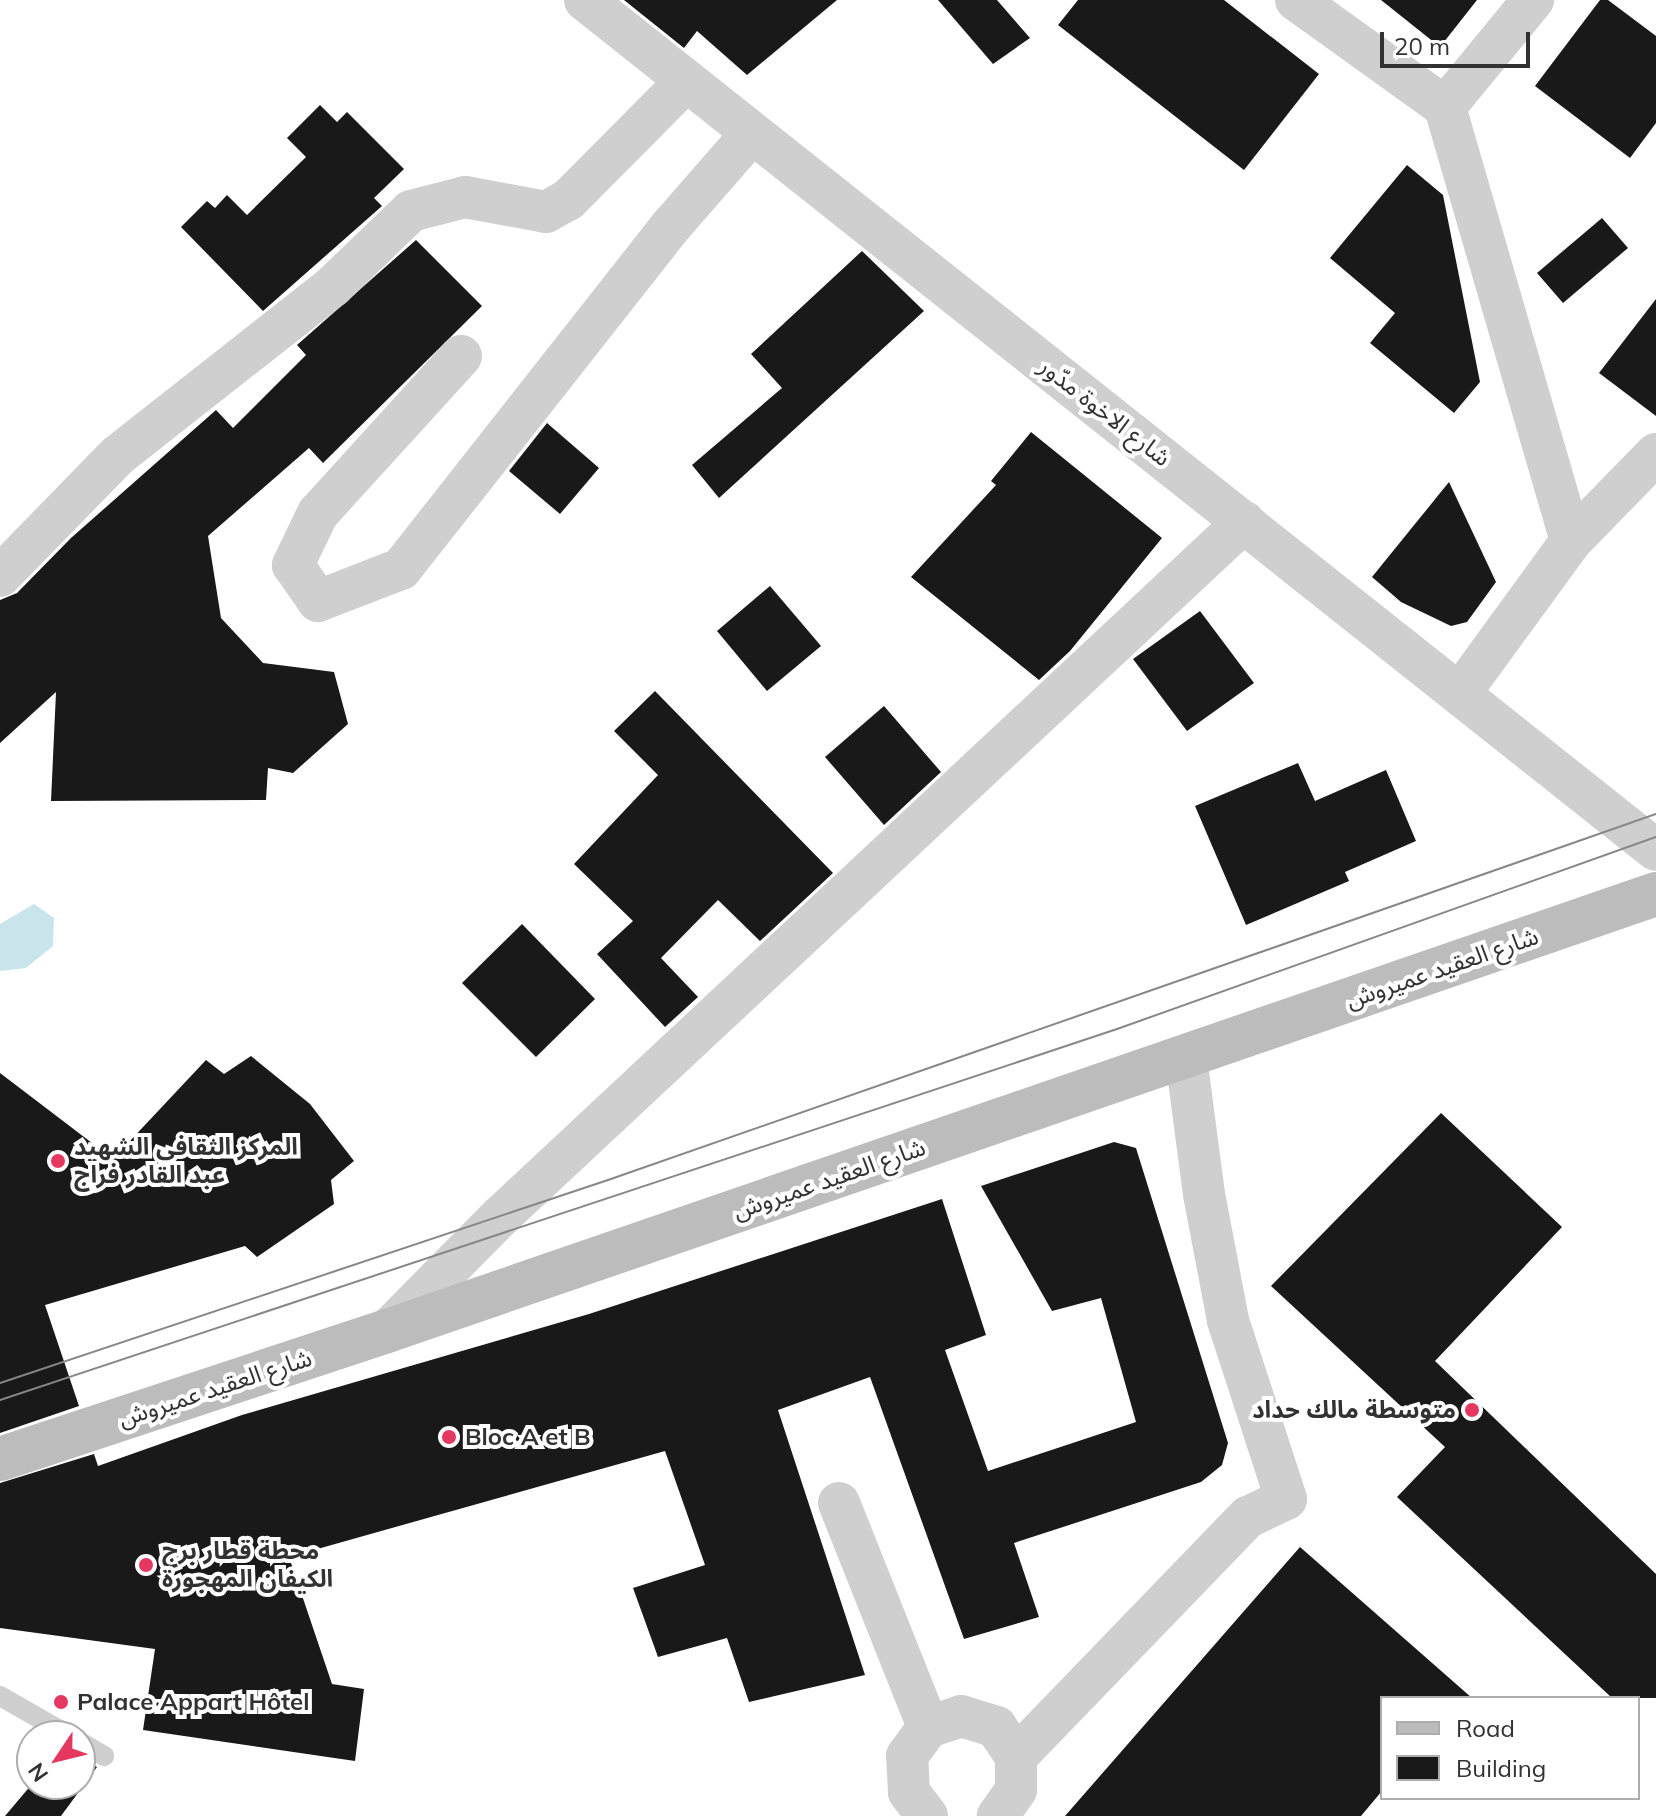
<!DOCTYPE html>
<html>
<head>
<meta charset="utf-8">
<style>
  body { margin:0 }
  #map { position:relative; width:1656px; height:1816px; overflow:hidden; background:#fff; font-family:Mulish,"Noto Sans Arabic",sans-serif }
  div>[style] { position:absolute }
  .water>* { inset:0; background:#cae4eb }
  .building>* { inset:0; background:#191919 }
  .lane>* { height:20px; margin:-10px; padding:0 10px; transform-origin:10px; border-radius:10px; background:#cfcfcf }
  .street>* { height:42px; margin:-21px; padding:0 21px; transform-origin:21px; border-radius:21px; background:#cfcfcf }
  .secondary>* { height:44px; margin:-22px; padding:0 22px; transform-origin:22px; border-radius:22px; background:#bcbcbc }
  .tram>* { height:2px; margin:-1px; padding:0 1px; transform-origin:1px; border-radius:1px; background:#878787 }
  .dots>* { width:22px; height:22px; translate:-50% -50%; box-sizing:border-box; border:4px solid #fff; border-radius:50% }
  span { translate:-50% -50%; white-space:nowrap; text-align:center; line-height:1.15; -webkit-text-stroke:8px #fff; paint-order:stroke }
  .street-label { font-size:24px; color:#323232 }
  .poi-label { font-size:24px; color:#323232; font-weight:700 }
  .left { translate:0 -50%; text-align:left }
  .right { translate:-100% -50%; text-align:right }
  .legend { position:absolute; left:1380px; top:1696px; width:260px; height:104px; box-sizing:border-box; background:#fff; border:2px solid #adadad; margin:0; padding:10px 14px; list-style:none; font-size:24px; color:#323232 }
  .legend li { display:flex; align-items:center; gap:16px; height:40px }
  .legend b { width:40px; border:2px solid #adadad }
  .north { position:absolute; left:16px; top:1720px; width:80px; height:80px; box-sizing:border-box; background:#fff; border:2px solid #adadad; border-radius:50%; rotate:235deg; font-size:22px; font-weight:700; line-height:32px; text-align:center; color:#323232 }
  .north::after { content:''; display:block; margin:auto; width:28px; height:36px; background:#e43861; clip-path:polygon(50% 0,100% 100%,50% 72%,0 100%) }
  .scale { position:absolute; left:1380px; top:32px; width:150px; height:36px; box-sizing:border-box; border:4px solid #323232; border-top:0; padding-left:10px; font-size:24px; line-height:28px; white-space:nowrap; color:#323232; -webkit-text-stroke:6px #fff; paint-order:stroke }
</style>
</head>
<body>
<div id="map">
  <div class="water">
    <i style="clip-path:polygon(34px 904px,54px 918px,53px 946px,26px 968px,0 971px,0 924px)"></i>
  </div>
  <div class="building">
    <i style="clip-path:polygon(624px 0,837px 0,747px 75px,697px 31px,684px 48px)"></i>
    <i style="clip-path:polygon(938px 0,997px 0,1030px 38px,993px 64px)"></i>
    <i style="clip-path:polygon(1078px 0,1224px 0,1319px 74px,1244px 170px,1058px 25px)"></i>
    <i style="clip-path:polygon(1381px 0,1477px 0,1440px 47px)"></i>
    <i style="clip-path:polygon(1600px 0,1608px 0,1656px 36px,1656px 123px,1630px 158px,1535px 86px)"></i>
    <i style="clip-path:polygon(320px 105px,337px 122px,347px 112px,404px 169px,374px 198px,382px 206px,263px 311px,181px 227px,207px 201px,215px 208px,227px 195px,247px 215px,306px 157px,287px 138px)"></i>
    <i style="clip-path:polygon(1407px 165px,1443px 195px,1480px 382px,1454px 413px,1370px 343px,1395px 313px,1330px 258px)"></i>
    <i style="clip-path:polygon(1602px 218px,1628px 248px,1563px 303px,1537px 273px)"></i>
    <i style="clip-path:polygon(416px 240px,482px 306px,323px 463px,309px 448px,208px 536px,221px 618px,263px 663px,334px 672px,348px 724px,293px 773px,268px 768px,266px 800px,51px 801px,56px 692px,0 743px,0 600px,17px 593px,71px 538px,216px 410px,233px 428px,306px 355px,297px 345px)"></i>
    <i style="clip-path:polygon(862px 251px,924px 311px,719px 498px,692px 465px,782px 388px,751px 354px)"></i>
    <i style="clip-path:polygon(1656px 299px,1656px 416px,1599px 373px)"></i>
    <i style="clip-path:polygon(547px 423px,599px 468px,560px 514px,509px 471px)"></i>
    <i style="clip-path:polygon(1031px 432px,1162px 538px,1070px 651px,1039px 680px,911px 577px,996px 485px,991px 481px)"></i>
    <i style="clip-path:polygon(1449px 482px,1496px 582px,1467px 622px,1451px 626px,1401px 602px,1372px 577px)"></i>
    <i style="clip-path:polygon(770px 586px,821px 646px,767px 691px,717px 631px)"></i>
    <i style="clip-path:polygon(1200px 611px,1254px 683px,1187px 731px,1133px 659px)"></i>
    <i style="clip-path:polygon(655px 691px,833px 873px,760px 941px,718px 900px,661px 958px,698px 997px,665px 1027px,597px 954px,633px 921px,574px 864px,658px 775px,614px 731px)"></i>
    <i style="clip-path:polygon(884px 706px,941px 772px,884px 825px,825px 757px)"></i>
    <i style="clip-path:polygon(1298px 763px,1315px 801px,1386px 770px,1416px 841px,1345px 872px,1349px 881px,1246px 925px,1195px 806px)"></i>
    <i style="clip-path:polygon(522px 924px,595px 999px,536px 1057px,462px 983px)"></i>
    <i style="clip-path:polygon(251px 1056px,310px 1104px,354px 1161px,331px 1180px,334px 1204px,257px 1257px,245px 1246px,45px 1305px,79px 1406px,0 1433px,0 1073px,113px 1159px,206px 1060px,224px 1074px)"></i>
    <i style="clip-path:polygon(1441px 1113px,1562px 1227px,1435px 1361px,1656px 1574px,1656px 1698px,1612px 1698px,1397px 1497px,1445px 1447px,1271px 1286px)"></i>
    <i style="clip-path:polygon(1114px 1142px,1136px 1148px,1228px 1443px,1222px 1465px,1201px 1482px,1014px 1543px,1039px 1617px,964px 1639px,870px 1377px,778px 1410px,865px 1675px,749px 1702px,727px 1638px,658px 1657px,633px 1588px,705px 1565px,665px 1451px,289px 1557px,332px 1684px,364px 1689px,355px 1761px,143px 1730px,155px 1649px,0 1628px,0 1483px,94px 1454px,98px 1466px,242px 1415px,589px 1314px,942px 1199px,986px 1335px,945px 1350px,988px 1471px,1136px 1422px,1101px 1298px,1052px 1311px,981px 1186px)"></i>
    <i style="clip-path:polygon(1300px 1547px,1472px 1698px,1382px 1698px,1382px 1791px,1361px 1816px,1065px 1816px)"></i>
    <i style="clip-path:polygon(80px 1757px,97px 1767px,61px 1816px,5px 1816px,32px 1784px,80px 1784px)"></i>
  </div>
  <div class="lane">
    <i style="left:0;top:1696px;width:81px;rotate:29.7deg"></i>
    <i style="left:80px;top:1742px;width:28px;rotate:30deg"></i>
  </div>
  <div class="street">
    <i style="left:585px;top:0;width:1367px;rotate:38.44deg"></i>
    <i style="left:1296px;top:0;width:183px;rotate:35.7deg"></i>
    <i style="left:461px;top:356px;width:212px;rotate:132.3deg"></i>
    <i style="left:318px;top:513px;width:58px;rotate:115.7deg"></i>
    <i style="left:293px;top:565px;width:44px;rotate:55.2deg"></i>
    <i style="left:318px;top:601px;width:89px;rotate:-21.1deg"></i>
    <i style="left:401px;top:569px;width:437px;rotate:-51.8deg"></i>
    <i style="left:671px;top:226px;width:123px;rotate:-48.9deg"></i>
    <i style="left:1571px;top:541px;width:122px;rotate:-45.7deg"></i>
    <i style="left:0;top:576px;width:168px;rotate:-45.7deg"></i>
    <i style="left:117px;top:456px;width:275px;rotate:-38.2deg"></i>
    <i style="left:333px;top:286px;width:108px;rotate:-43.9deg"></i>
    <i style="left:411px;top:211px;width:56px;rotate:-14.5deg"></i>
    <i style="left:465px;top:197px;width:82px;rotate:10.5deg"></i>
    <i style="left:546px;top:212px;width:25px;rotate:-29deg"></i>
    <i style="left:568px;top:200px;width:166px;rotate:-45.2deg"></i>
    <i style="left:1461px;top:692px;width:187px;rotate:-53.9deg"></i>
    <i style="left:1571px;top:541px;width:452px;rotate:-106.2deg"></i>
    <i style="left:1445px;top:107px;width:139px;rotate:-50.6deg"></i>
    <i style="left:387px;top:1331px;width:162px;rotate:-45.3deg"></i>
    <i style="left:501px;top:1216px;width:1017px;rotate:-43.05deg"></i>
    <i style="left:839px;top:1503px;width:241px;rotate:68.3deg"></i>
    <i style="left:1016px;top:1757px;width:334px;rotate:-46deg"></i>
    <i style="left:1248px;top:1517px;width:42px;rotate:-25.3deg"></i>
    <i style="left:1286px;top:1499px;width:188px;rotate:-108deg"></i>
    <i style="left:1228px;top:1320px;width:128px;rotate:-100.8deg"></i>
    <i style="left:1204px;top:1194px;width:138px;rotate:-97.5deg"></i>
    <i style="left:927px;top:1816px;width:30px;rotate:-127deg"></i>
    <i style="left:909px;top:1792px;width:36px;rotate:-93deg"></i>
    <i style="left:907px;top:1756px;width:36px;rotate:-54deg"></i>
    <i style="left:928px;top:1727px;width:35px;rotate:-18deg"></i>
    <i style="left:961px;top:1716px;width:37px;rotate:17deg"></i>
    <i style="left:996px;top:1727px;width:36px;rotate:56deg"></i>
    <i style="left:1016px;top:1757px;width:33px;rotate:90deg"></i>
    <i style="left:1016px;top:1790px;width:32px;rotate:125deg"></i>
  </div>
  <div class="secondary">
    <i style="left:0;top:1459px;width:408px;rotate:-18.3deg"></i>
    <i style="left:387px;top:1331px;width:1342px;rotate:-19deg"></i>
  </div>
  <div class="tram">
    <i style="left:0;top:1383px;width:641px;rotate:-18.46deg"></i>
    <i style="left:608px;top:1180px;width:1110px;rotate:-19.25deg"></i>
    <i style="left:0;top:1400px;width:1177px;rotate:-18.37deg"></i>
    <i style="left:1117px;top:1029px;width:572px;rotate:-19.61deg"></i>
  </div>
  <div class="dots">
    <i style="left:58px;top:1161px;background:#e43861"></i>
    <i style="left:1472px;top:1410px;background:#e43861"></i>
    <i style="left:449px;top:1437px;background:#e43861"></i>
    <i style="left:146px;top:1565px;background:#e43861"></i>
    <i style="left:61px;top:1702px;background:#e43861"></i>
  </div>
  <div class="street-label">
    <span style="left:1105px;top:412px;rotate:38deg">شارع الاخوة مدّور</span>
    <span style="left:1442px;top:968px;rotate:-19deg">شارع العقيد عميروش</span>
    <span style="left:829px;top:1179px;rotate:-19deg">شارع العقيد عميروش</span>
    <span style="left:215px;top:1388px;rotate:-18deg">شارع العقيد عميروش</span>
  </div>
  <div class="poi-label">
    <span class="left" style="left:74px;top:1161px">المركز الثقافي الشهيد<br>عبد القادر فراج</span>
    <span class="right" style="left:1456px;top:1410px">متوسطة مالك حداد</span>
    <span class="left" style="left:465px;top:1437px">Bloc A et B</span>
    <span class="left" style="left:162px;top:1565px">محطة قطار برج<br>الكيفان المهجورة</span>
    <span class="left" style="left:77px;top:1702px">Palace Appart Hôtel</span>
  </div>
  <ul class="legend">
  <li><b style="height:10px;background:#bcbcbc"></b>Road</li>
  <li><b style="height:22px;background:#191919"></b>Building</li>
  </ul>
  <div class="north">N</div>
  <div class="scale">20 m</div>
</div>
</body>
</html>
